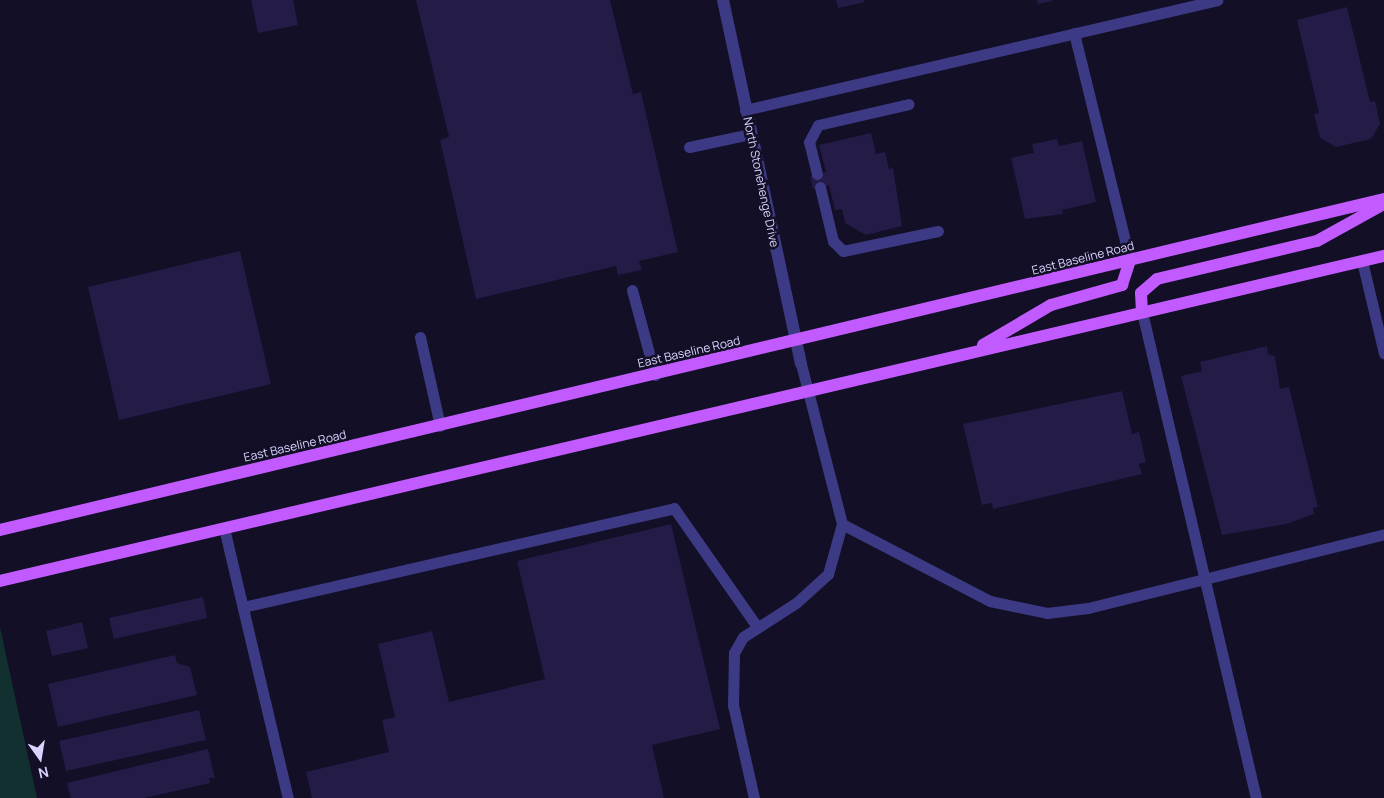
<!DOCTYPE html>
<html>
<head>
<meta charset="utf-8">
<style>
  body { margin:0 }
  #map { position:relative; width:1384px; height:798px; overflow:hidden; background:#130f26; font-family:Manrope,sans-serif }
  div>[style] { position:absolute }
  .green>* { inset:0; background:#12302f }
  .building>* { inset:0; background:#241b47 }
  .service>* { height:11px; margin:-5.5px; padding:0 5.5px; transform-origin:5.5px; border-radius:5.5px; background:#3d3a85 }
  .minor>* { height:12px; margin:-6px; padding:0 6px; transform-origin:6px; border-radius:6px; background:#3d3a85 }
  .primary>* { height:12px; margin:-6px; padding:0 6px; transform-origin:6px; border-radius:6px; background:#c25bff }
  span { translate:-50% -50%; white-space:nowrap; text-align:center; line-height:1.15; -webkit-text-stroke:5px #130f26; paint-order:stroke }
  .street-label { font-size:12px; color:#d9d4ff }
  .north { position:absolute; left:15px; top:733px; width:50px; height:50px; -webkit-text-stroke:4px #130f26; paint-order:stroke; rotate:167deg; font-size:14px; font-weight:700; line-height:20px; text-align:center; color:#d9d4ff }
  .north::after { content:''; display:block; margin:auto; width:18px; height:22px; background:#d9d4ff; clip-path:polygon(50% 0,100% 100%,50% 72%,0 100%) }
</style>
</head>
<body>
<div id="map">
  <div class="green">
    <i style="clip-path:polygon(0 627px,37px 798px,0 798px)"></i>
  </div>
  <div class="building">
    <i style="clip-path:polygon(251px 0,293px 0,298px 25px,258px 33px)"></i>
    <i style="clip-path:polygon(416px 0,610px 0,633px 94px,641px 92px,678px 252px,639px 261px,642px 270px,618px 275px,616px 266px,476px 299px,440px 140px,449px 137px)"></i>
    <i style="clip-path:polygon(836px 0,864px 0,865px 2px,838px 8px)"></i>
    <i style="clip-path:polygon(1037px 0,1052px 0,1052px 1px,1038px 4px)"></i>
    <i style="clip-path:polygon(1347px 7px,1370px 102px,1375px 101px,1380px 124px,1371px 139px,1336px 147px,1320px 138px,1314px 114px,1319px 113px,1297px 20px)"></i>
    <i style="clip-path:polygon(871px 133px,876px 154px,885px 152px,889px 169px,893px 168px,902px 226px,866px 235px,845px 223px,842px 209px,835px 210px,829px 185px,813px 189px,810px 176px,826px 172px,819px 145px)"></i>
    <i style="clip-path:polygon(1057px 139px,1059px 146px,1082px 141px,1096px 202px,1062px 210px,1063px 214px,1025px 219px,1011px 158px,1034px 153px,1032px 144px)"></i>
    <i style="clip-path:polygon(240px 251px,271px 384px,119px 420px,88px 287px)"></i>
    <i style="clip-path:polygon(1267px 346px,1268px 354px,1275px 356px,1280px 389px,1289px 387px,1318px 507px,1313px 508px,1314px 514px,1286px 524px,1222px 535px,1181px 376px,1202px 371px,1200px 362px)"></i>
    <i style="clip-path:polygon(1122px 391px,1132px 434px,1139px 432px,1146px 462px,1139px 464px,1142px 474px,993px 509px,992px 503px,982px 505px,963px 424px)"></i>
    <i style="clip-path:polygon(671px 524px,720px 729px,652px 745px,664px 798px,312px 798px,306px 772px,389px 752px,382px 720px,395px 717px,378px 644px,432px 631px,449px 702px,545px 679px,517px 561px)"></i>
    <i style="clip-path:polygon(203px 597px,207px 618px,114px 639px,109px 618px)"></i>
    <i style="clip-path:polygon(82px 622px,88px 648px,52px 656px,46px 631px)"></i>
    <i style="clip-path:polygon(175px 655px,177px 663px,190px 667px,197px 695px,58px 727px,48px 684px)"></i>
    <i style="clip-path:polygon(199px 710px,206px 740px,66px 771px,59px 741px)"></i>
    <i style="clip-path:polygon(208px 749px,215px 778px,209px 778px,210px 783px,145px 798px,71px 798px,67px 783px)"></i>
  </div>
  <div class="service">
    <i style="left:1074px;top:33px;width:235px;rotate:76.2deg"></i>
    <i style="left:745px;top:110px;width:485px;rotate:-13.1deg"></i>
    <i style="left:689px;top:147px;width:62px;rotate:-12deg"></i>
    <i style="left:817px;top:174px;width:33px;rotate:-104deg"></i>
    <i style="left:809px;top:142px;width:19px;rotate:-62deg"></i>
    <i style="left:818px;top:125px;width:93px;rotate:-13deg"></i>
    <i style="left:820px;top:187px;width:56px;rotate:76.5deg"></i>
    <i style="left:833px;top:241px;width:14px;rotate:45deg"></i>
    <i style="left:843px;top:251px;width:97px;rotate:-11.9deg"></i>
    <i style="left:1362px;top:261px;width:95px;rotate:76.6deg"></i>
    <i style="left:632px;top:290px;width:88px;rotate:74.9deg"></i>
    <i style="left:1142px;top:312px;width:499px;rotate:76.8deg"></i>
    <i style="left:420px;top:337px;width:91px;rotate:77.3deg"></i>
    <i style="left:801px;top:364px;width:165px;rotate:75.6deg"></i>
    <i style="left:842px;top:524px;width:167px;rotate:27.5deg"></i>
    <i style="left:990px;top:601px;width:58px;rotate:11.9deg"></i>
    <i style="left:1047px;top:613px;width:41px;rotate:-7deg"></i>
    <i style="left:1088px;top:608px;width:305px;rotate:-14deg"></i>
    <i style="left:224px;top:528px;width:277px;rotate:76.7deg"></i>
    <i style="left:243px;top:607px;width:442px;rotate:-12.9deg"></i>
    <i style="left:674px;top:508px;width:146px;rotate:55deg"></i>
    <i style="left:754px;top:798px;width:95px;rotate:-102.7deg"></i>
    <i style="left:733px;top:705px;width:52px;rotate:-88.9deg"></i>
    <i style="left:734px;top:653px;width:18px;rotate:-61deg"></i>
    <i style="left:743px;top:637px;width:63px;rotate:-32.7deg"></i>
    <i style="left:796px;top:603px;width:43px;rotate:-42.2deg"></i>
    <i style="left:828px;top:574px;width:52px;rotate:-74.4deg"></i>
  </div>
  <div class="minor">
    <i style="left:723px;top:0;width:372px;rotate:77.9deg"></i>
  </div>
  <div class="primary">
    <i style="left:1142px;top:312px;width:19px;rotate:-93deg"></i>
    <i style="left:1141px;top:293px;width:21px;rotate:-41deg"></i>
    <i style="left:1157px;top:279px;width:164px;rotate:-13.4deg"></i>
    <i style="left:1317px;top:241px;width:77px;rotate:-28.9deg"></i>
    <i style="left:983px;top:345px;width:79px;rotate:-30.5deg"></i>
    <i style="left:1051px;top:305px;width:74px;rotate:-15.7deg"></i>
    <i style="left:1122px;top:285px;width:25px;rotate:-72deg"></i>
    <i style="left:0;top:530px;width:1423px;rotate:-13.45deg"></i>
    <i style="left:0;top:581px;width:1422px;rotate:-13.22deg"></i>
  </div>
  <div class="street-label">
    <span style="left:761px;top:182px;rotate:78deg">North Stonehenge Drive</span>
    <span style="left:1083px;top:258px;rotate:-14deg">East Baseline Road</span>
    <span style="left:689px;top:352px;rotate:-13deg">East Baseline Road</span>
    <span style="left:295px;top:446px;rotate:-13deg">East Baseline Road</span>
  </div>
  <div class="north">N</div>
</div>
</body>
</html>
